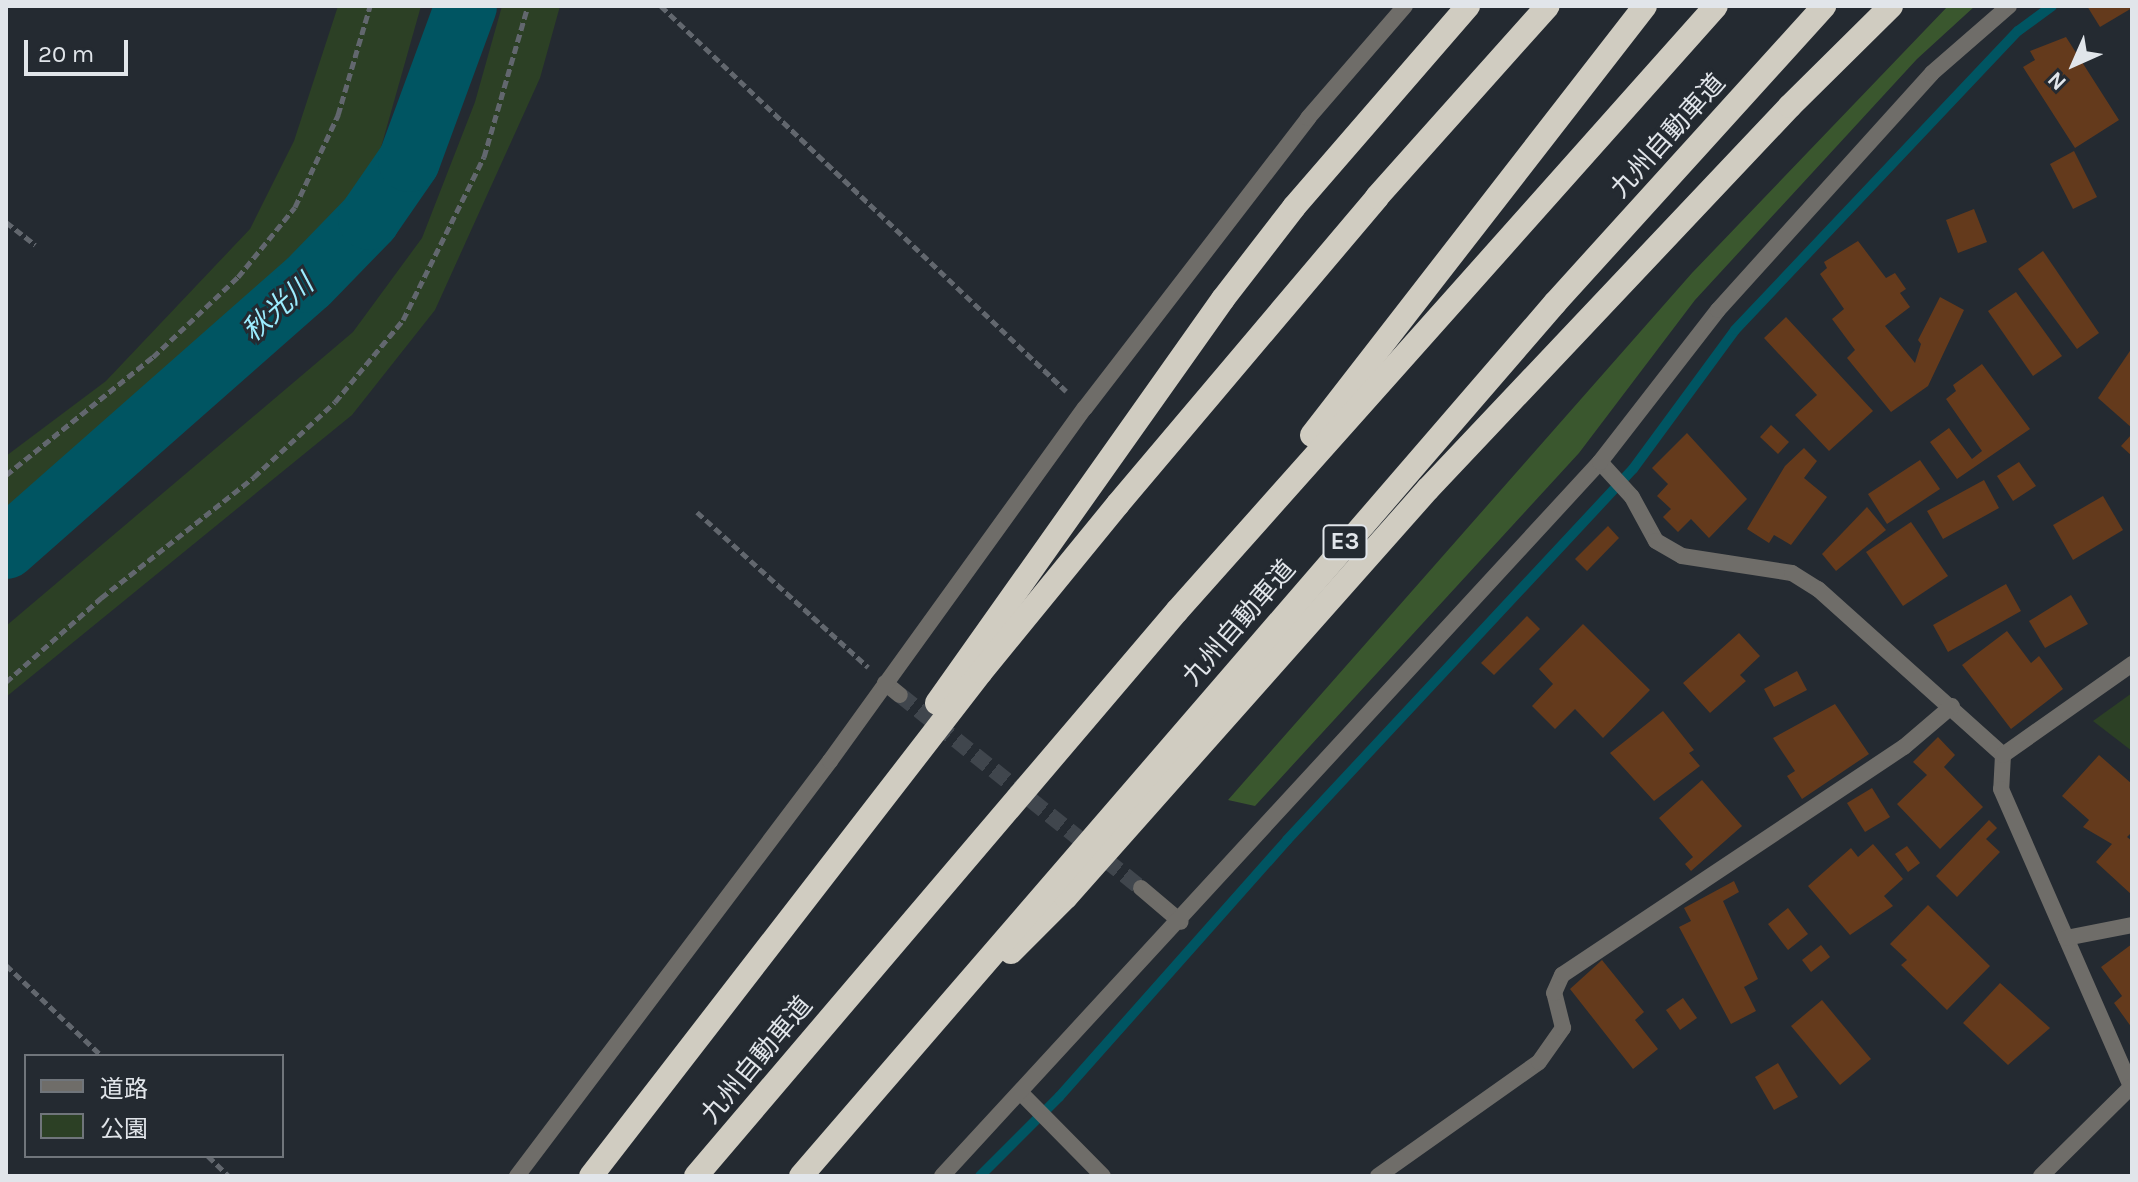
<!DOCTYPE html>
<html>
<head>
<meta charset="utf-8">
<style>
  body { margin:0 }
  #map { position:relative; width:2138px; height:1182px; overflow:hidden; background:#242a31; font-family:Karla,"Noto Sans JP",sans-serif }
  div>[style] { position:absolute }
  .green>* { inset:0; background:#2c4025 }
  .forest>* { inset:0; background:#3a572e }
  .stream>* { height:10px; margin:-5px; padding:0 5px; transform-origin:5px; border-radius:5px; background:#005562 }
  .river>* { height:62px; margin:-31px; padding:0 31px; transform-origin:31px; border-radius:31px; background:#005562 }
  .building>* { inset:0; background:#643a1c }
  .minor-tunnel>* { height:16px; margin-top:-8px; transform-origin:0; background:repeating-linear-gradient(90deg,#40464d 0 16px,transparent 0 24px) }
  .path>* { height:5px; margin-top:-2.5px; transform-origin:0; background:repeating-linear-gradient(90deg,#62676e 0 8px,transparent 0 12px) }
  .minor>* { height:16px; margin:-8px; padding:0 8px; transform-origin:8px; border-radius:8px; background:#6f6d69 }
  .motorway>* { height:24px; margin:-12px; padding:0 12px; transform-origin:12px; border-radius:12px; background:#d0ccc1 }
  span { translate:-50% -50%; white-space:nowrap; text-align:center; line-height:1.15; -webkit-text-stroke:6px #242a31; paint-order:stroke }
  .shield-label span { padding:2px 6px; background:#242a31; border:2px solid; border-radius:6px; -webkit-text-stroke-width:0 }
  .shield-label { font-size:24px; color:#e1e5ea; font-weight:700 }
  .street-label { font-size:26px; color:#e1e5ea }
  .water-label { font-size:28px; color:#9cecfe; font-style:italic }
  .frame { position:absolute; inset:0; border:8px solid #e1e5ea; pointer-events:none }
  .legend { position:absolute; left:24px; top:1054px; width:260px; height:104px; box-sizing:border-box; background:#242a31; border:2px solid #70757b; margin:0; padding:10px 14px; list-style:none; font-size:24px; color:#e1e5ea }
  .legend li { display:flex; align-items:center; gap:16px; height:40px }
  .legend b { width:40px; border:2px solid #70757b }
  .north { position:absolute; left:2034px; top:24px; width:80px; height:80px; -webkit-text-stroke:6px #242a31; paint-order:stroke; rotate:225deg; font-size:22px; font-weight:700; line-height:32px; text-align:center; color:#e1e5ea }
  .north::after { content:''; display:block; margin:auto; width:28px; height:36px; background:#e1e5ea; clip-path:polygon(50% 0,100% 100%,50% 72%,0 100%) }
  .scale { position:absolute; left:24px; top:40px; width:104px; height:36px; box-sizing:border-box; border:4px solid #e1e5ea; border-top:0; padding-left:10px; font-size:24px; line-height:28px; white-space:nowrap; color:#e1e5ea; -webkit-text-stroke:6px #242a31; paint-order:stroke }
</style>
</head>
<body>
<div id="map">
  <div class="green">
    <i style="clip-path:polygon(338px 6px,421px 6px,378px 158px,300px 266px,6px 508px,6px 456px,106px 381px,250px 229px,294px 141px)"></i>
    <i style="clip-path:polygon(502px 6px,560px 6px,540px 78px,435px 310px,352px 415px,6px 697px,6px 626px,353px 332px,422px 238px,475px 102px)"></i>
    <i style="clip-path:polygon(2132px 693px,2132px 751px,2093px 721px)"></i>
  </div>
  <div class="forest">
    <i style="clip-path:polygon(1948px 6px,1975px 6px,1917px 59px,1695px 300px,1579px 453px,1255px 806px,1228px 800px,1692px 273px)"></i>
  </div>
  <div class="stream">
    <i style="left:980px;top:1176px;width:112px;rotate:-45deg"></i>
    <i style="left:1059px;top:1097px;width:344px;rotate:-48.4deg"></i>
    <i style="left:1287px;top:840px;width:507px;rotate:-47deg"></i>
    <i style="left:1633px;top:469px;width:172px;rotate:-53.7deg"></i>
    <i style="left:1735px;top:330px;width:412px;rotate:-46.6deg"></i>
    <i style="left:2018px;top:31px;width:42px;rotate:-36.3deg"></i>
  </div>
  <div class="river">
    <i style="left:6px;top:548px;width:402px;rotate:-41.4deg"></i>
    <i style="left:308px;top:282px;width:88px;rotate:-45.9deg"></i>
    <i style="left:369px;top:219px;width:70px;rotate:-55.4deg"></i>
    <i style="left:409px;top:161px;width:165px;rotate:-69.8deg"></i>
  </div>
  <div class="building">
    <i style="clip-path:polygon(2087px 6px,2132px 6px,2132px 8px,2100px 27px)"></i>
    <i style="clip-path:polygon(2066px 37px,2119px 120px,2075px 148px,2023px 67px,2035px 60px,2030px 51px)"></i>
    <i style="clip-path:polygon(2074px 151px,2097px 197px,2073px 209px,2050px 164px)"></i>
    <i style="clip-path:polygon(1974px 209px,1987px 242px,1958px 253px,1946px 220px)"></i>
    <i style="clip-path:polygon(1858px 241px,1886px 278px,1895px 273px,1906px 289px,1900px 293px,1910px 307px,1885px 326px,1915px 363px,1921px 344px,1918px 340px,1940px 297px,1964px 310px,1928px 386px,1891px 412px,1847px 358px,1855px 350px,1832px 319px,1844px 309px,1820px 274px,1827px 268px,1824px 262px)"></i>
    <i style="clip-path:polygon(2043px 251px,2099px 333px,2077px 349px,2018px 269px)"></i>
    <i style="clip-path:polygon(2016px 292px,2062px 356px,2033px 376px,1988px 311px)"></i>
    <i style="clip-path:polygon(1786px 317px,1873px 411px,1829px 451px,1795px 415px,1817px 395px,1764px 338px)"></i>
    <i style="clip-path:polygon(2132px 348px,2132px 428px,2098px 398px)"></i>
    <i style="clip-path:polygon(1982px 364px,2030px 429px,1957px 479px,1930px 442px,1949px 428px,1972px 459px,1982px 451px,1946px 399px,1956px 391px,1953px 385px)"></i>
    <i style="clip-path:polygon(1771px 425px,1789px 442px,1778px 454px,1760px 437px)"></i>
    <i style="clip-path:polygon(1687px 433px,1747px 499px,1709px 538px,1691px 519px,1678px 532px,1663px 517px,1671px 509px,1657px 496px,1668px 484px,1652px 468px)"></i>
    <i style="clip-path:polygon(2132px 434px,2132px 456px,2121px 446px)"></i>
    <i style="clip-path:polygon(1804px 448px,1817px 461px,1804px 478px,1827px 497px,1791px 545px,1774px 535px,1769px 543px,1747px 529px,1785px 466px)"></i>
    <i style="clip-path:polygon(1920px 460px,1940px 489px,1887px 524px,1868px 494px)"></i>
    <i style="clip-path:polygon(2019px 462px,2036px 486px,2013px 501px,1997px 476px)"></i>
    <i style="clip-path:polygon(1984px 480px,1999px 508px,1943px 539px,1927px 511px)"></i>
    <i style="clip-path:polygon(2103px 496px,2123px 530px,2073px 560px,2053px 525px)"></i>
    <i style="clip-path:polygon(1867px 507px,1886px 530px,1836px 571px,1822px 554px)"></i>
    <i style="clip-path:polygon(1911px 522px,1948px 576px,1903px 606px,1866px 552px)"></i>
    <i style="clip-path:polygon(1608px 526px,1619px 538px,1587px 571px,1575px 559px)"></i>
    <i style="clip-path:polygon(2006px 584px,2021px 611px,1948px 652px,1933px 625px)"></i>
    <i style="clip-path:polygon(2071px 595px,2088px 624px,2045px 648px,2029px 621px)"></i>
    <i style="clip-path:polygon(1527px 616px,1540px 629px,1494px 675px,1481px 663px)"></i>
    <i style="clip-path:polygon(1583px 624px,1650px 690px,1603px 738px,1575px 709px,1555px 729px,1532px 706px,1553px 684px,1539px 669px)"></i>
    <i style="clip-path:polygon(2007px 631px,2031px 663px,2039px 656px,2063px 689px,2011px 729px,1962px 665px)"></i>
    <i style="clip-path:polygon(1739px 633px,1760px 656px,1740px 675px,1746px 681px,1710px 713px,1683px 683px)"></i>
    <i style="clip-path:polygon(1797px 671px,1807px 690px,1774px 707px,1764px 689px)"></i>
    <i style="clip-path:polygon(1835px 704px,1869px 754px,1802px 799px,1787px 776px,1795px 771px,1773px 738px)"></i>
    <i style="clip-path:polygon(1663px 711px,1694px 750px,1689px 753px,1700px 766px,1654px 801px,1610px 753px)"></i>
    <i style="clip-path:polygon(1938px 737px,1955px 755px,1944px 767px,1983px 807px,1940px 849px,1897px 804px,1927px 775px,1913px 762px)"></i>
    <i style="clip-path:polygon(2099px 755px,2132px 784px,2132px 832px,2127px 837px,2132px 841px,2132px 895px,2096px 862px,2112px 844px,2083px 827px,2089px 820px,2062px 796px)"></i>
    <i style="clip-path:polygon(1702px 780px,1742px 826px,1691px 871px,1685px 864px,1693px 857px,1659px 818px)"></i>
    <i style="clip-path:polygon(1872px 788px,1890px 817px,1865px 832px,1847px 803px)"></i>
    <i style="clip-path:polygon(1989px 820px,1997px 828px,1986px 839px,2000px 852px,1957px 897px,1936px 876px)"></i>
    <i style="clip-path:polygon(1873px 844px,1903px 879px,1884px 896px,1893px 906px,1850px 935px,1808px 886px,1851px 848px,1858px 857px)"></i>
    <i style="clip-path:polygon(1907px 846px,1920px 863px,1908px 872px,1895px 854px)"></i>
    <i style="clip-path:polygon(1734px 881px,1739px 892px,1723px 901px,1758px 979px,1744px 987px,1756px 1011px,1731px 1024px,1679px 927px,1691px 921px,1684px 908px)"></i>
    <i style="clip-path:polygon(1928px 905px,1990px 966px,1947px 1010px,1901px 965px,1907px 960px,1890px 944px)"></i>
    <i style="clip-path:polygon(1788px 908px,1808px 934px,1788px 950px,1768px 924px)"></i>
    <i style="clip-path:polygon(2132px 944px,2132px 1028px,2114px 1003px,2122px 996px,2101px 967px)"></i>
    <i style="clip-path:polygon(1821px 945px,1830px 957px,1811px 972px,1802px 960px)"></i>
    <i style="clip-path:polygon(1602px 960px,1644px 1012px,1635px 1020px,1658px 1049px,1633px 1069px,1570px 989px)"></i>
    <i style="clip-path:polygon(2000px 983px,2050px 1028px,2008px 1065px,1963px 1023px)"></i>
    <i style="clip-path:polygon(1683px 998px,1697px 1018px,1680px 1030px,1666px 1010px)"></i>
    <i style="clip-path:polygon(1822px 1000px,1871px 1059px,1840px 1085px,1791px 1026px)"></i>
    <i style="clip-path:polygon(1778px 1063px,1798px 1097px,1774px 1110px,1755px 1077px)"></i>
  </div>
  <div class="minor-tunnel">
    <i style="left:900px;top:695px;width:309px;rotate:38.7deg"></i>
  </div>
  <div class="path">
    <i style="left:661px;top:6px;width:559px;rotate:43.55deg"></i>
    <i style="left:6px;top:222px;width:37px;rotate:38deg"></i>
    <i style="left:6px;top:475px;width:189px;rotate:-38.8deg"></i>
    <i style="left:153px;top:357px;width:117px;rotate:-43.3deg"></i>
    <i style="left:238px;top:277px;width:90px;rotate:-50.8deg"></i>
    <i style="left:295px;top:207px;width:102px;rotate:-64.9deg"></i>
    <i style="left:338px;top:115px;width:114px;rotate:-73.6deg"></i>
    <i style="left:697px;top:512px;width:231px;rotate:42.2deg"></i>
    <i style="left:6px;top:682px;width:127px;rotate:-41.5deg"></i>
    <i style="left:101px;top:598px;width:195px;rotate:-38.3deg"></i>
    <i style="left:254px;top:477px;width:110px;rotate:-42.8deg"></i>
    <i style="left:335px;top:402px;width:107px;rotate:-50.3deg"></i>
    <i style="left:403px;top:320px;width:182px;rotate:-63.6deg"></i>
    <i style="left:484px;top:157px;width:157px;rotate:-73.8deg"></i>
    <i style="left:6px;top:965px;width:132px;rotate:43.5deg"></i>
    <i style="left:208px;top:1156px;width:29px;rotate:44deg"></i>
  </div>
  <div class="minor">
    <i style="left:1600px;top:462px;width:47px;rotate:47.6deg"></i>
    <i style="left:1632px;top:497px;width:50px;rotate:61.4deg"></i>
    <i style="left:1656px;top:541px;width:30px;rotate:30deg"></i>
    <i style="left:1682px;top:556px;width:111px;rotate:8.8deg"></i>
    <i style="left:1792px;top:573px;width:31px;rotate:32deg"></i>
    <i style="left:1818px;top:589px;width:249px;rotate:41.9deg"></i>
    <i style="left:885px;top:683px;width:19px;rotate:39deg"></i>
    <i style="left:2003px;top:755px;width:34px;rotate:93deg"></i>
    <i style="left:2001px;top:789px;width:327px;rotate:66.4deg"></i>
    <i style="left:2003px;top:755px;width:158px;rotate:-35.2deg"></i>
    <i style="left:1141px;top:888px;width:52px;rotate:40.4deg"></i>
    <i style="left:2066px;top:938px;width:67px;rotate:-11.1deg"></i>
    <i style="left:1022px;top:1094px;width:115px;rotate:45.4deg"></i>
    <i style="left:517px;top:1176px;width:520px;rotate:-52.98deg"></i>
    <i style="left:830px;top:761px;width:435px;rotate:-54.2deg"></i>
    <i style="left:1085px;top:408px;width:366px;rotate:-52.4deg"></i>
    <i style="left:1308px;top:118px;width:148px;rotate:-49.1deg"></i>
    <i style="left:942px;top:1176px;width:971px;rotate:-47.34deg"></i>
    <i style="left:1600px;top:462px;width:192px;rotate:-52.2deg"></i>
    <i style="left:1718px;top:310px;width:319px;rotate:-47.9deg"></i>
    <i style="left:1932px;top:73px;width:102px;rotate:-41deg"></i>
    <i style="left:1378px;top:1176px;width:197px;rotate:-35.3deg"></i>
    <i style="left:1539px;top:1062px;width:42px;rotate:-54.8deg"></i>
    <i style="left:1563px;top:1028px;width:36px;rotate:-104deg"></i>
    <i style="left:1554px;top:993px;width:20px;rotate:-66deg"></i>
    <i style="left:1562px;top:975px;width:411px;rotate:-33.7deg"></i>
    <i style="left:1904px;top:747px;width:63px;rotate:-40.5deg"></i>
    <i style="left:2041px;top:1176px;width:127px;rotate:-44.7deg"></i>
  </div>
  <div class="motorway">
    <i style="left:1312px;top:435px;width:543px;rotate:-52.18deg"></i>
    <i style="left:937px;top:703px;width:495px;rotate:-54.7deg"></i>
    <i style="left:1223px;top:299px;width:116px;rotate:-52.3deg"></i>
    <i style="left:1294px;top:207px;width:266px;rotate:-49.1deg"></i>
    <i style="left:1011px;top:952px;width:78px;rotate:-45deg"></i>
    <i style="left:1066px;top:897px;width:545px;rotate:-48.42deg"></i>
    <i style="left:1428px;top:489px;width:527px;rotate:-46.61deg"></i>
    <i style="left:1790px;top:106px;width:142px;rotate:-44.7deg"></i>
    <i style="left:591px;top:1176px;width:637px;rotate:-52.27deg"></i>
    <i style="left:981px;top:672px;width:217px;rotate:-50.8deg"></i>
    <i style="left:1118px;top:504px;width:402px;rotate:-49.8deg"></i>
    <i style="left:1377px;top:197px;width:256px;rotate:-48.2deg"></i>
    <i style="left:696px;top:1176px;width:742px;rotate:-49.59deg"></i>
    <i style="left:1177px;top:611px;width:810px;rotate:-48.3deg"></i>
    <i style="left:801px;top:1176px;width:1154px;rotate:-49.18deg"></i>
    <i style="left:1555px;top:303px;width:401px;rotate:-47.8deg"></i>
  </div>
  <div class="shield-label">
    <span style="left:1345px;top:542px">E3</span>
  </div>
  <div class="street-label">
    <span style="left:1668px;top:136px;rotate:-48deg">九州自動車道</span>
    <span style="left:1239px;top:623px;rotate:-49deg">九州自動車道</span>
    <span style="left:757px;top:1060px;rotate:-50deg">九州自動車道</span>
  </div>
  <div class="water-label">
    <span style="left:278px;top:308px;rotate:-42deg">秋光川</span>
  </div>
  <div class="frame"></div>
  <ul class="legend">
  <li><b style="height:10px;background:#6f6d69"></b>道路</li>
  <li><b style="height:22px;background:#2c4025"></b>公園</li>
  </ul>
  <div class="north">N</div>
  <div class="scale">20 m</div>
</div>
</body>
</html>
